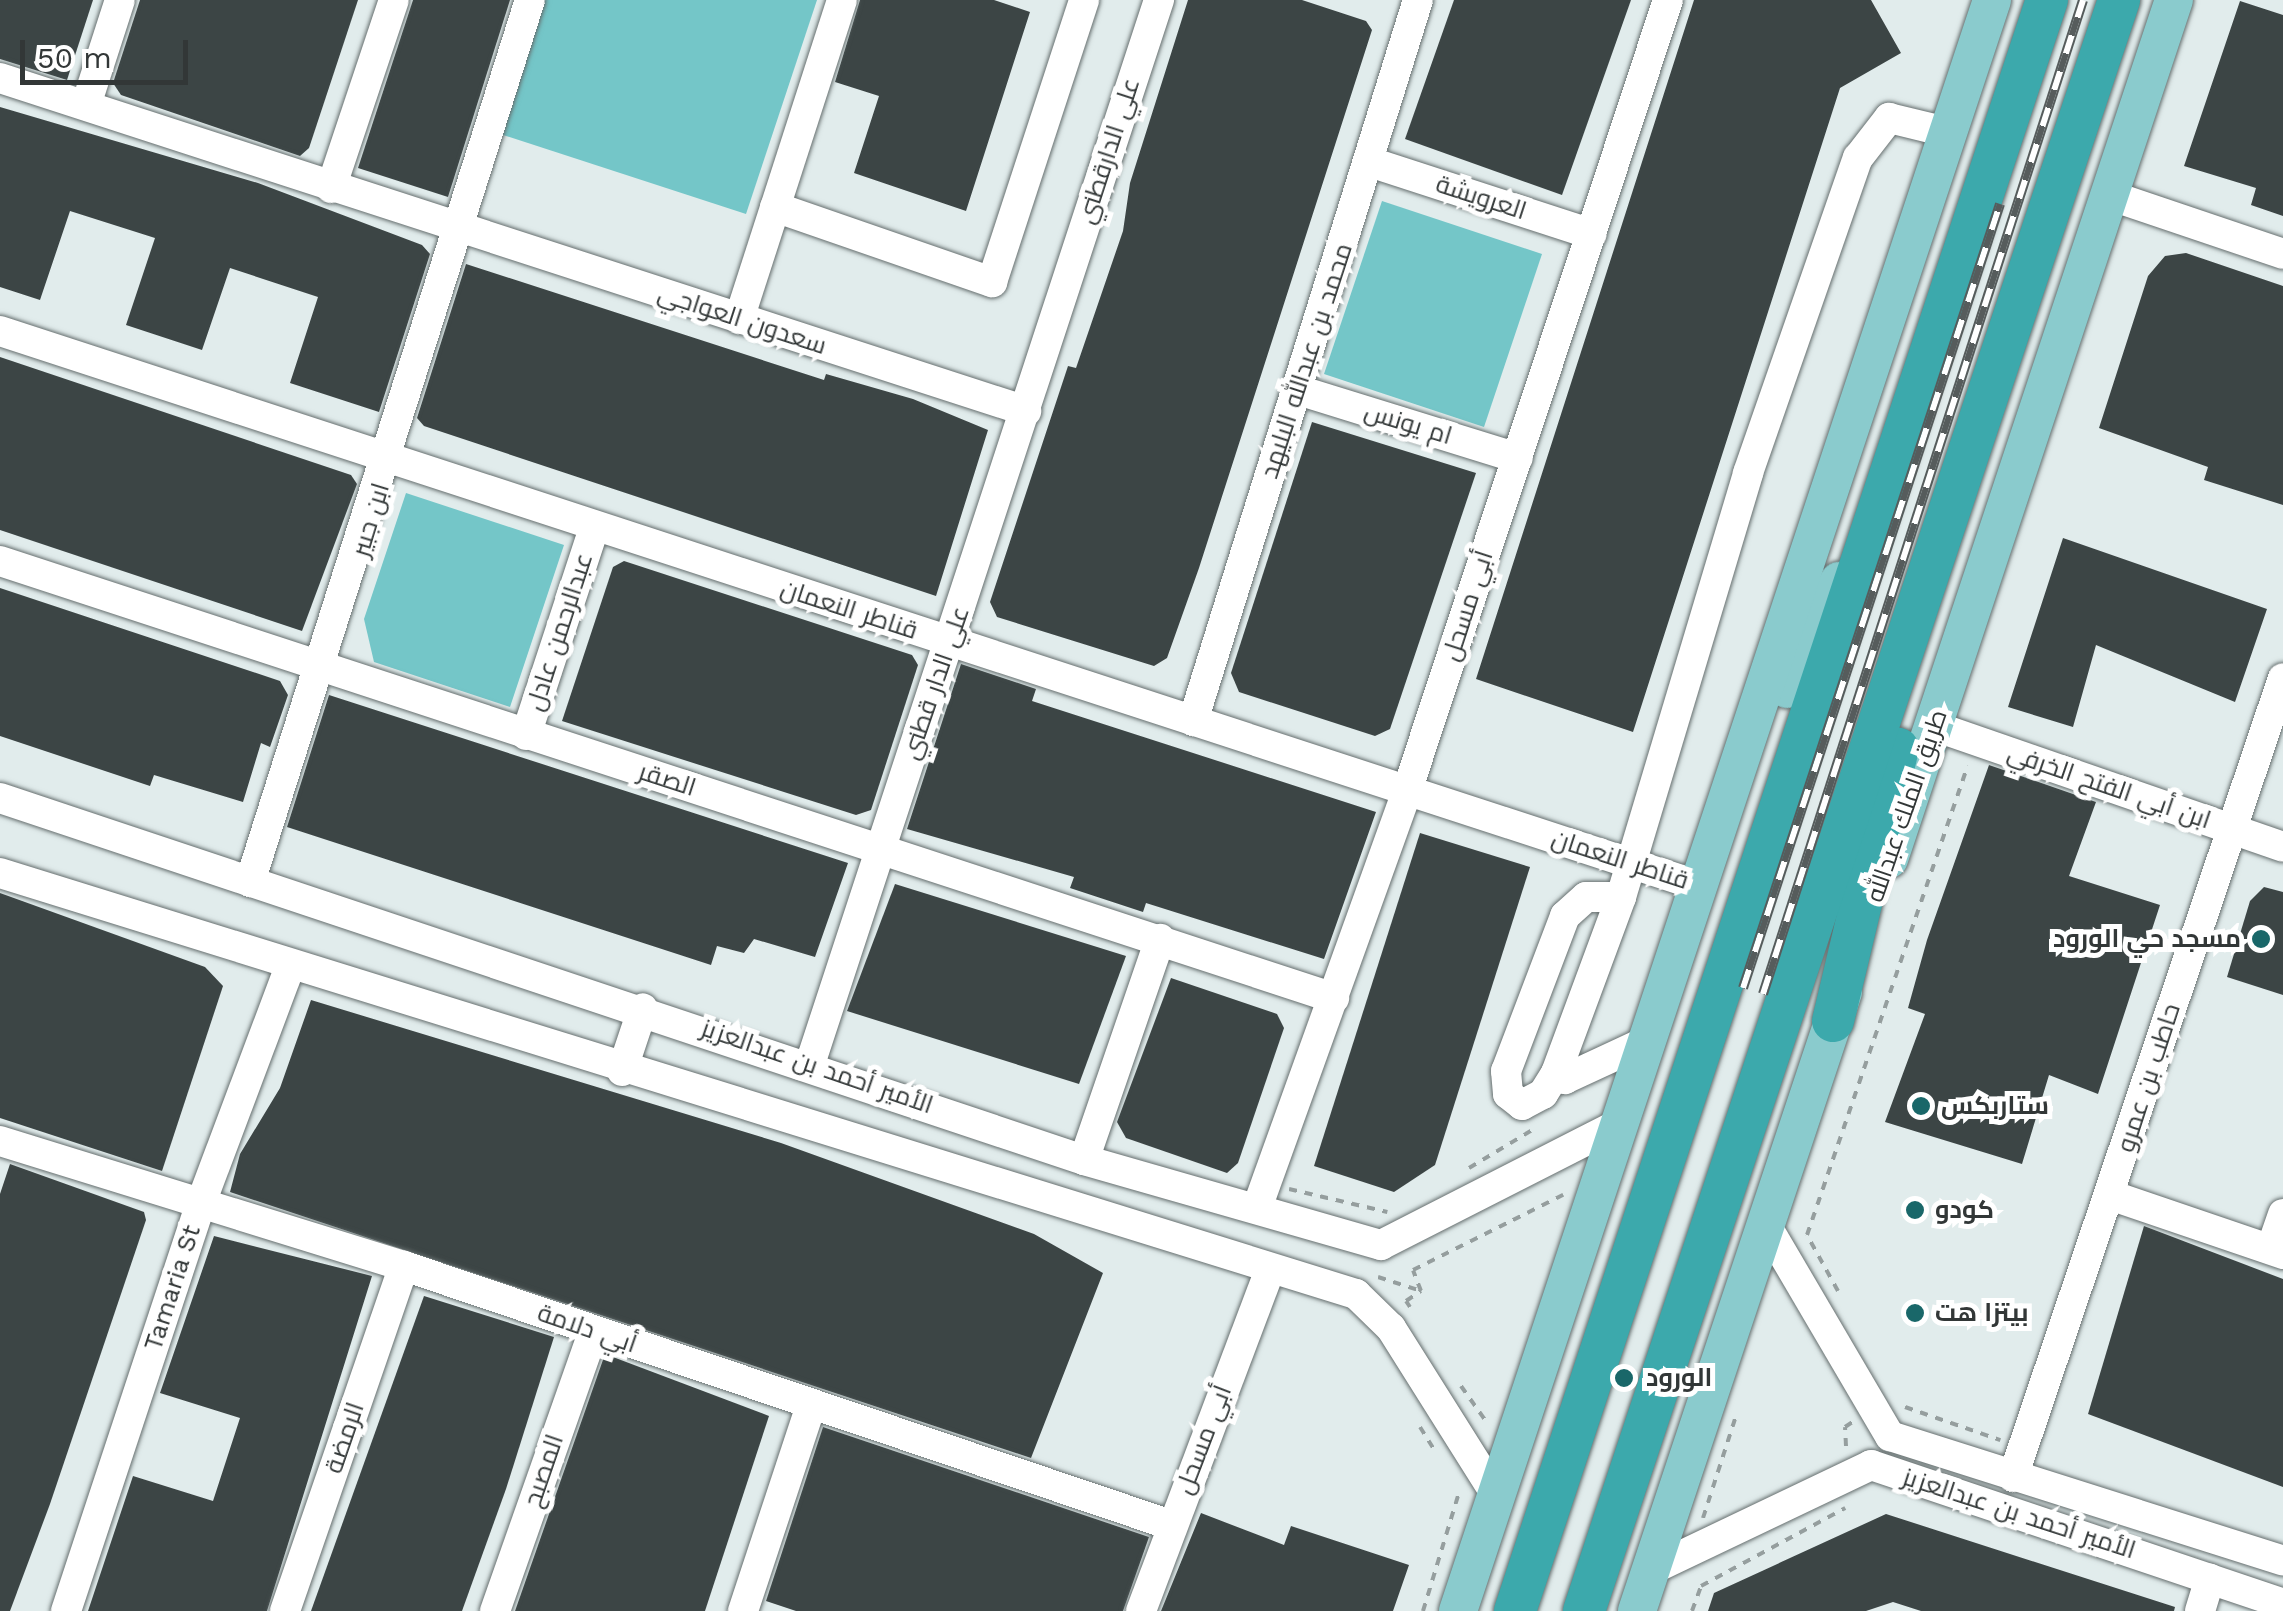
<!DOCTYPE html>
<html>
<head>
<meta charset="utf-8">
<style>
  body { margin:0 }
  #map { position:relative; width:2283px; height:1611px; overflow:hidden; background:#e1ecec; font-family:"Work Sans",Cairo,sans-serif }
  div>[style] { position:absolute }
  .green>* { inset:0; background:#74c6c8 }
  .building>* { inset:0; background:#3c4545 }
  .path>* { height:4px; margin-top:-2px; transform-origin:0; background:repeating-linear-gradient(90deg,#959e9e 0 8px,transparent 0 16px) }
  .roads { filter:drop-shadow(0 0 2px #656e6e) drop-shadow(0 0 2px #656e6e) }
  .minor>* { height:30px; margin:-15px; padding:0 15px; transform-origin:15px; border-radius:15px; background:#fff }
  .major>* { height:38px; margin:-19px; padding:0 19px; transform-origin:19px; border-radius:19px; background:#8acbcd }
  .highway>* { height:42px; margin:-21px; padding:0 21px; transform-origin:21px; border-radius:21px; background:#3ca9ac }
  .rail>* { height:10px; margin-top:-5px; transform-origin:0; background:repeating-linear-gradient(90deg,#fff 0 19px,#565c5c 0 38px); box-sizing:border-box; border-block:2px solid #565c5c }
  .dots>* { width:28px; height:28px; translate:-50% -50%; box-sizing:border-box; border:5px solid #fff; border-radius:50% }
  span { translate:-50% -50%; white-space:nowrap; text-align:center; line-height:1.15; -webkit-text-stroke:10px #fff; paint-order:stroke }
  .street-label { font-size:25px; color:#323737 }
  .poi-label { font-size:25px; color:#323737; font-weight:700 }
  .right { translate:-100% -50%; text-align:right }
  .left { translate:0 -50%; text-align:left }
  .scale { position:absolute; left:20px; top:40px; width:168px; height:45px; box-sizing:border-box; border:5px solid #323737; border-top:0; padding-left:12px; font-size:30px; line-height:35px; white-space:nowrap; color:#323737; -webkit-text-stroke:8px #fff; paint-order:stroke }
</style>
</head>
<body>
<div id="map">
  <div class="green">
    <i style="clip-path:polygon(544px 0,817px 0,746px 214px,500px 134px)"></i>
    <i style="clip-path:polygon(1382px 201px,1542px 254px,1484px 427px,1324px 374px)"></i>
    <i style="clip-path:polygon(406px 493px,564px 545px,510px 707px,374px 662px,364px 619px)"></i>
  </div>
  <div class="building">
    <i style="clip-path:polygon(0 0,93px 0,67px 80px,0 59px)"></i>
    <i style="clip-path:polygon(140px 0,358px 0,309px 148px,300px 156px,121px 95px,113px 83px)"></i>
    <i style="clip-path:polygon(413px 0,510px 0,448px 197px,358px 168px)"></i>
    <i style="clip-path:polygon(860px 0,994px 0,1030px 12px,966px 211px,854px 173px,879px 96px,835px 82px)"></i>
    <i style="clip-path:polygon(1188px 0,1302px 0,1366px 21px,1372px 30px,1199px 568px,1167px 658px,1154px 666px,997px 617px,990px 602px,1068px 366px,1076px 368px,1123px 231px,1130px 183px)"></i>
    <i style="clip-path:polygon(1454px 0,1631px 0,1562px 195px,1405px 139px)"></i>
    <i style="clip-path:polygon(1694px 0,1871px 0,1901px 53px,1840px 88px,1633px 732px,1476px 679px)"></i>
    <i style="clip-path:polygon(2240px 1px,2283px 15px,2283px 216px,2251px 205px,2256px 188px,2184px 166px)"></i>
    <i style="clip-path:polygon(0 107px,258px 183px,422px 245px,430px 254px,379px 412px,290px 383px,318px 297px,230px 268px,202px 350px,126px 325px,155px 238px,70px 211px,40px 300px,0 287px)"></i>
    <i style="clip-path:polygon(2186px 253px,2283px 286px,2283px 505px,2204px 480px,2208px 467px,2099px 428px,2148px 276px,2165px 256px)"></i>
    <i style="clip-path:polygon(466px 264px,824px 380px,826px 374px,913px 399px,988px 430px,936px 596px,424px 426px,417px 418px)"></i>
    <i style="clip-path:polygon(0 357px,351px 475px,357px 484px,302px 631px,0 530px)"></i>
    <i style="clip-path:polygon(1312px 422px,1476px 473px,1390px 729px,1375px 736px,1239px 692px,1231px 673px)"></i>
    <i style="clip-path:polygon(2063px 538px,2267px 609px,2235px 702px,2096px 645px,2073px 727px,2008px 707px)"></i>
    <i style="clip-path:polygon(624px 561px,912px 655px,918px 665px,871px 810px,856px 815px,562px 721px,613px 567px)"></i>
    <i style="clip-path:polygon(0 588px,280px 681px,288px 695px,270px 747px,261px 743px,243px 802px,154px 775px,150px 786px,0 736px)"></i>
    <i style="clip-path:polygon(961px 664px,1036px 689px,1032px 701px,1376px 812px,1324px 959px,1146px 903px,1143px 912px,1070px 888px,1074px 877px,907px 829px)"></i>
    <i style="clip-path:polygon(329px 695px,848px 863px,815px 957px,754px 939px,744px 953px,717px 946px,711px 965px,287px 827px)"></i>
    <i style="clip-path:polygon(1989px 765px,2096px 802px,2069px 876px,2160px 905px,2098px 1094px,2049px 1075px,2022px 1164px,1885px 1122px,1925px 1014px,1908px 1008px,1927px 940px)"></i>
    <i style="clip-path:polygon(1420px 833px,1530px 867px,1435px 1165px,1394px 1192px,1314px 1166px)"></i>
    <i style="clip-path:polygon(895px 884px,1126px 956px,1079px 1084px,847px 1011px)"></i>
    <i style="clip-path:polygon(2264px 887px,2283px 892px,2283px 995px,2227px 977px,2250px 901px)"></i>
    <i style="clip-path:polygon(0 893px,205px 967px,223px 986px,162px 1171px,0 1118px)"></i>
    <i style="clip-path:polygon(1171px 978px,1277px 1014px,1284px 1028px,1238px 1163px,1227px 1173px,1126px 1138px,1117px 1122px)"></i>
    <i style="clip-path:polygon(311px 1000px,781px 1143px,1034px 1234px,1103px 1273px,1031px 1458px,230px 1192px,240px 1154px,280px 1088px)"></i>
    <i style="clip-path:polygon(10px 1164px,144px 1212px,146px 1220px,50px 1504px,10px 1611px,0 1611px,0 1194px)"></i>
    <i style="clip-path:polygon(2144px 1226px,2283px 1279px,2283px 1487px,2088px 1414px)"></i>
    <i style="clip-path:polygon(214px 1236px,372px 1276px,267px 1611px,88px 1611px,133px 1476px,213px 1501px,240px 1418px,160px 1393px)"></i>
    <i style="clip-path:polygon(424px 1296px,554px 1337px,506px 1489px,462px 1611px,311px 1611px)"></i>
    <i style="clip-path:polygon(605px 1354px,769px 1416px,705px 1611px,515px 1611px)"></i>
    <i style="clip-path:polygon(823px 1427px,1149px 1537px,1123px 1611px,796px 1611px,766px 1601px)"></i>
    <i style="clip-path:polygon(1201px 1513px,1284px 1545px,1291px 1526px,1409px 1565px,1393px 1611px,1161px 1611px)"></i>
    <i style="clip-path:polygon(1886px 1514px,2175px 1607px,2174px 1611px,1921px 1611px,1893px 1602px,1866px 1611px,1708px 1611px,1714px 1593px)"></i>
  </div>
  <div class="path">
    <i style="left:1469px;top:1168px;width:76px;rotate:-31deg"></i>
    <i style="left:1289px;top:1189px;width:101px;rotate:13.2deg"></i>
    <i style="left:1378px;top:1277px;width:45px;rotate:18deg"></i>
    <i style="left:1421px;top:1291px;width:22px;rotate:-111deg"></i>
    <i style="left:1413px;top:1270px;width:168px;rotate:-26.6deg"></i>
    <i style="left:1838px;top:1291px;width:64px;rotate:-119deg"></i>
    <i style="left:1807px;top:1235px;width:496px;rotate:-71.1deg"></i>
    <i style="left:1410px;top:1307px;width:7px;rotate:-124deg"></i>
    <i style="left:1406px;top:1301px;width:18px;rotate:-34deg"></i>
    <i style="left:1461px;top:1386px;width:47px;rotate:54.6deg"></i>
    <i style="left:1905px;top:1407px;width:101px;rotate:19.2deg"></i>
    <i style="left:1420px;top:1427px;width:31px;rotate:58deg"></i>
    <i style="left:1846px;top:1446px;width:19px;rotate:-93deg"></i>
    <i style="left:1845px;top:1427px;width:11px;rotate:-34deg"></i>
    <i style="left:1703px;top:1518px;width:110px;rotate:-72.1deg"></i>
    <i style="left:1423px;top:1611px;width:127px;rotate:-73.1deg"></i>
    <i style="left:1692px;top:1611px;width:27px;rotate:-70deg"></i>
    <i style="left:1701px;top:1586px;width:164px;rotate:-28.4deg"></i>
  </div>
  <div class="roads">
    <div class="minor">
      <i style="left:0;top:78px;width:1079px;rotate:17.98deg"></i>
      <i style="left:86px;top:105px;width:110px;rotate:-72.1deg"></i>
      <i style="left:1370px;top:162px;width:233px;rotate:18deg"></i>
      <i style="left:331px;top:188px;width:198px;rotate:-71.5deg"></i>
      <i style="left:2109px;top:195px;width:184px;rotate:18.7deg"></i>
      <i style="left:775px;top:207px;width:230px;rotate:19.1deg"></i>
      <i style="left:992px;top:282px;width:297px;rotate:-71.9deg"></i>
      <i style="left:739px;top:319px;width:335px;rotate:-72.1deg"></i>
      <i style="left:0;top:331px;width:1788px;rotate:18.08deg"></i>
      <i style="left:1298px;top:390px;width:230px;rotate:17.2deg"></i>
      <i style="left:0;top:561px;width:1404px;rotate:18.14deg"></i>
      <i style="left:1193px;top:721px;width:755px;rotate:-72.67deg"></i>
      <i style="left:1934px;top:726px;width:369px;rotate:19.1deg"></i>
      <i style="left:526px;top:735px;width:218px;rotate:-71.8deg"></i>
      <i style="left:0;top:798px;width:1143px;rotate:18.47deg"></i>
      <i style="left:1084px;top:1160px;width:309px;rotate:16deg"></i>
      <i style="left:1381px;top:1245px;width:268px;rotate:-27deg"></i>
      <i style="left:0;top:873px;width:1420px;rotate:17.25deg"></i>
      <i style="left:1356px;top:1294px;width:49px;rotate:44.2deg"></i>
      <i style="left:1391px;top:1328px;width:197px;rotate:57.8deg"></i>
      <i style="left:250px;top:882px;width:925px;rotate:-72.39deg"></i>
      <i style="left:1621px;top:897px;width:35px;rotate:180deg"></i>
      <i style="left:1586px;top:897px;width:28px;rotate:138deg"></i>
      <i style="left:1565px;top:916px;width:166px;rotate:110.8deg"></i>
      <i style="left:1506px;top:1071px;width:23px;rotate:85deg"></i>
      <i style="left:1508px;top:1094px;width:18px;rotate:38deg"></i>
      <i style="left:1522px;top:1105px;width:24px;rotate:-28deg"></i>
      <i style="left:1543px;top:1094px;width:25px;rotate:-58deg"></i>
      <i style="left:1556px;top:1073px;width:188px;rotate:-69.7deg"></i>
      <i style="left:1621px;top:897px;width:443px;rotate:-73.3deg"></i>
      <i style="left:1748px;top:473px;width:334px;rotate:-70.8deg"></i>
      <i style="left:1858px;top:158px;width:51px;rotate:-52.2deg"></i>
      <i style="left:1889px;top:118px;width:64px;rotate:13.6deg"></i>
      <i style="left:810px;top:1064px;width:1120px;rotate:-71.84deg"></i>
      <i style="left:622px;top:1071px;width:66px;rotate:-71.6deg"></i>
      <i style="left:1556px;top:1073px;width:11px;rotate:34deg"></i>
      <i style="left:1565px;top:1079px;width:90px;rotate:-24.9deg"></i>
      <i style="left:0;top:1141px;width:423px;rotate:17.2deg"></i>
      <i style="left:404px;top:1266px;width:810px;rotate:18.66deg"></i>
      <i style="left:1084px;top:1160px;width:234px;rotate:-71deg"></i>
      <i style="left:2110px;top:1195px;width:183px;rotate:18.8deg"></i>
      <i style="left:1257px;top:1208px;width:443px;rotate:-70.2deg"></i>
      <i style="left:1407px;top:791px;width:833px;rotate:-71.74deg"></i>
      <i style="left:1766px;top:1225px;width:245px;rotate:59.6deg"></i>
      <i style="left:1890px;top:1436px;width:412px;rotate:17.6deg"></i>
      <i style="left:2271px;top:1249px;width:37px;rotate:-71deg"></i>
      <i style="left:2013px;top:1477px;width:843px;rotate:-71.33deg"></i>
      <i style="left:1651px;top:1570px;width:244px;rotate:-25.5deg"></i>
      <i style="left:1871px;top:1465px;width:435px;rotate:18.6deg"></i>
      <i style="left:66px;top:1611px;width:430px;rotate:-71.7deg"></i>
      <i style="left:201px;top:1203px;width:250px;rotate:-69.4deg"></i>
      <i style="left:285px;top:1611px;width:365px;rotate:-71deg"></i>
      <i style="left:495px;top:1611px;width:296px;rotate:-70.6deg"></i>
      <i style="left:743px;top:1611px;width:217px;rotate:-71.7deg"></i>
      <i style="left:1141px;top:1611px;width:365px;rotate:-69.3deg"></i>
      <i style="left:2200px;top:1611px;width:34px;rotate:-73deg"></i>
    </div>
    <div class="major">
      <i style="left:1787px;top:689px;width:120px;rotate:-64.3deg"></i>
      <i style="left:1889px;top:859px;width:905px;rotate:-71.65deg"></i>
      <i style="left:1458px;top:1611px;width:1697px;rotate:-71.66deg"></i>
      <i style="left:1637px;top:1611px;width:652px;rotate:-71.59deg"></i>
    </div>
    <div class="highway">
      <i style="left:1833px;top:1021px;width:280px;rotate:-76.6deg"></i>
      <i style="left:1515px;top:1611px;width:1697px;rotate:-71.73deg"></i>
      <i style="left:1584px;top:1611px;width:1698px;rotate:-71.63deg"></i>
    </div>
  </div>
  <div class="rail">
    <i style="left:1743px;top:988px;width:825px;rotate:-71.85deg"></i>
    <i style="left:1763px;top:994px;width:1044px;rotate:-72.15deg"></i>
  </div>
  <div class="dots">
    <i style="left:2261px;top:939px;background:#196769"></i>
    <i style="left:1921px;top:1106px;background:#196769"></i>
    <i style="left:1915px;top:1210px;background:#196769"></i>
    <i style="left:1915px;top:1313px;background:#196769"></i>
    <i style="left:1624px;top:1378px;background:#196769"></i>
  </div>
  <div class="street-label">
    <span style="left:1109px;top:151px;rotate:-72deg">علي الدارقطني</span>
    <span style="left:1481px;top:198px;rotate:18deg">العرويشة</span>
    <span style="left:742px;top:320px;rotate:18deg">سعدون العواجي</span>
    <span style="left:1307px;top:361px;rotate:-72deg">محمد بن عبدالله البليهد</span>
    <span style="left:1408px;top:424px;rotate:17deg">ام يونس</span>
    <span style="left:371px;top:520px;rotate:-73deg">ابن جبير</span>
    <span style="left:1468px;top:606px;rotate:-72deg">أبي مسحل</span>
    <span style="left:849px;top:610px;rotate:18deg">قناطر النعمان</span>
    <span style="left:560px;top:632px;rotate:-72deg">عبدالرحمن عادل</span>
    <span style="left:936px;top:683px;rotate:-71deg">علي الدار قطني</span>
    <span style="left:667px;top:780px;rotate:18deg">الصقر</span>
    <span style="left:2109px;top:787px;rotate:19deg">ابن أبي الفتح الخرفي</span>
    <span style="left:1907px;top:806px;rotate:-71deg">طريق الملك عبدالله</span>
    <span style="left:1620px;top:860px;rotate:18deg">قناطر النعمان</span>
    <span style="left:817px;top:1067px;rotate:19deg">الأمير أحمد بن عبدالعزيز</span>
    <span style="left:2149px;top:1078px;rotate:-72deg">حاطب بن عمرو</span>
    <span style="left:173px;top:1288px;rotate:-72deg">Tamaria St</span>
    <span style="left:587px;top:1329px;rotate:19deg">أبي دلامة</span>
    <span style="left:345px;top:1438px;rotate:-71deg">الرمضة</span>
    <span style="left:1204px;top:1440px;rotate:-69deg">أبي مسحل</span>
    <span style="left:544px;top:1471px;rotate:-71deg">المصبح</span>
    <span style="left:2019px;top:1514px;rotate:18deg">الأمير أحمد بن عبدالعزيز</span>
  </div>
  <div class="poi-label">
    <span class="right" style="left:2241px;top:939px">مسجد حي الورود</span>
    <span class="left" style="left:1941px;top:1106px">ستاربكس</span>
    <span class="left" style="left:1935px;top:1210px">كودو</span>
    <span class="left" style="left:1935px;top:1313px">بيتزا هت</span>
    <span class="left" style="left:1646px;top:1378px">الورود</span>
  </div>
  <div class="scale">50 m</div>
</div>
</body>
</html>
